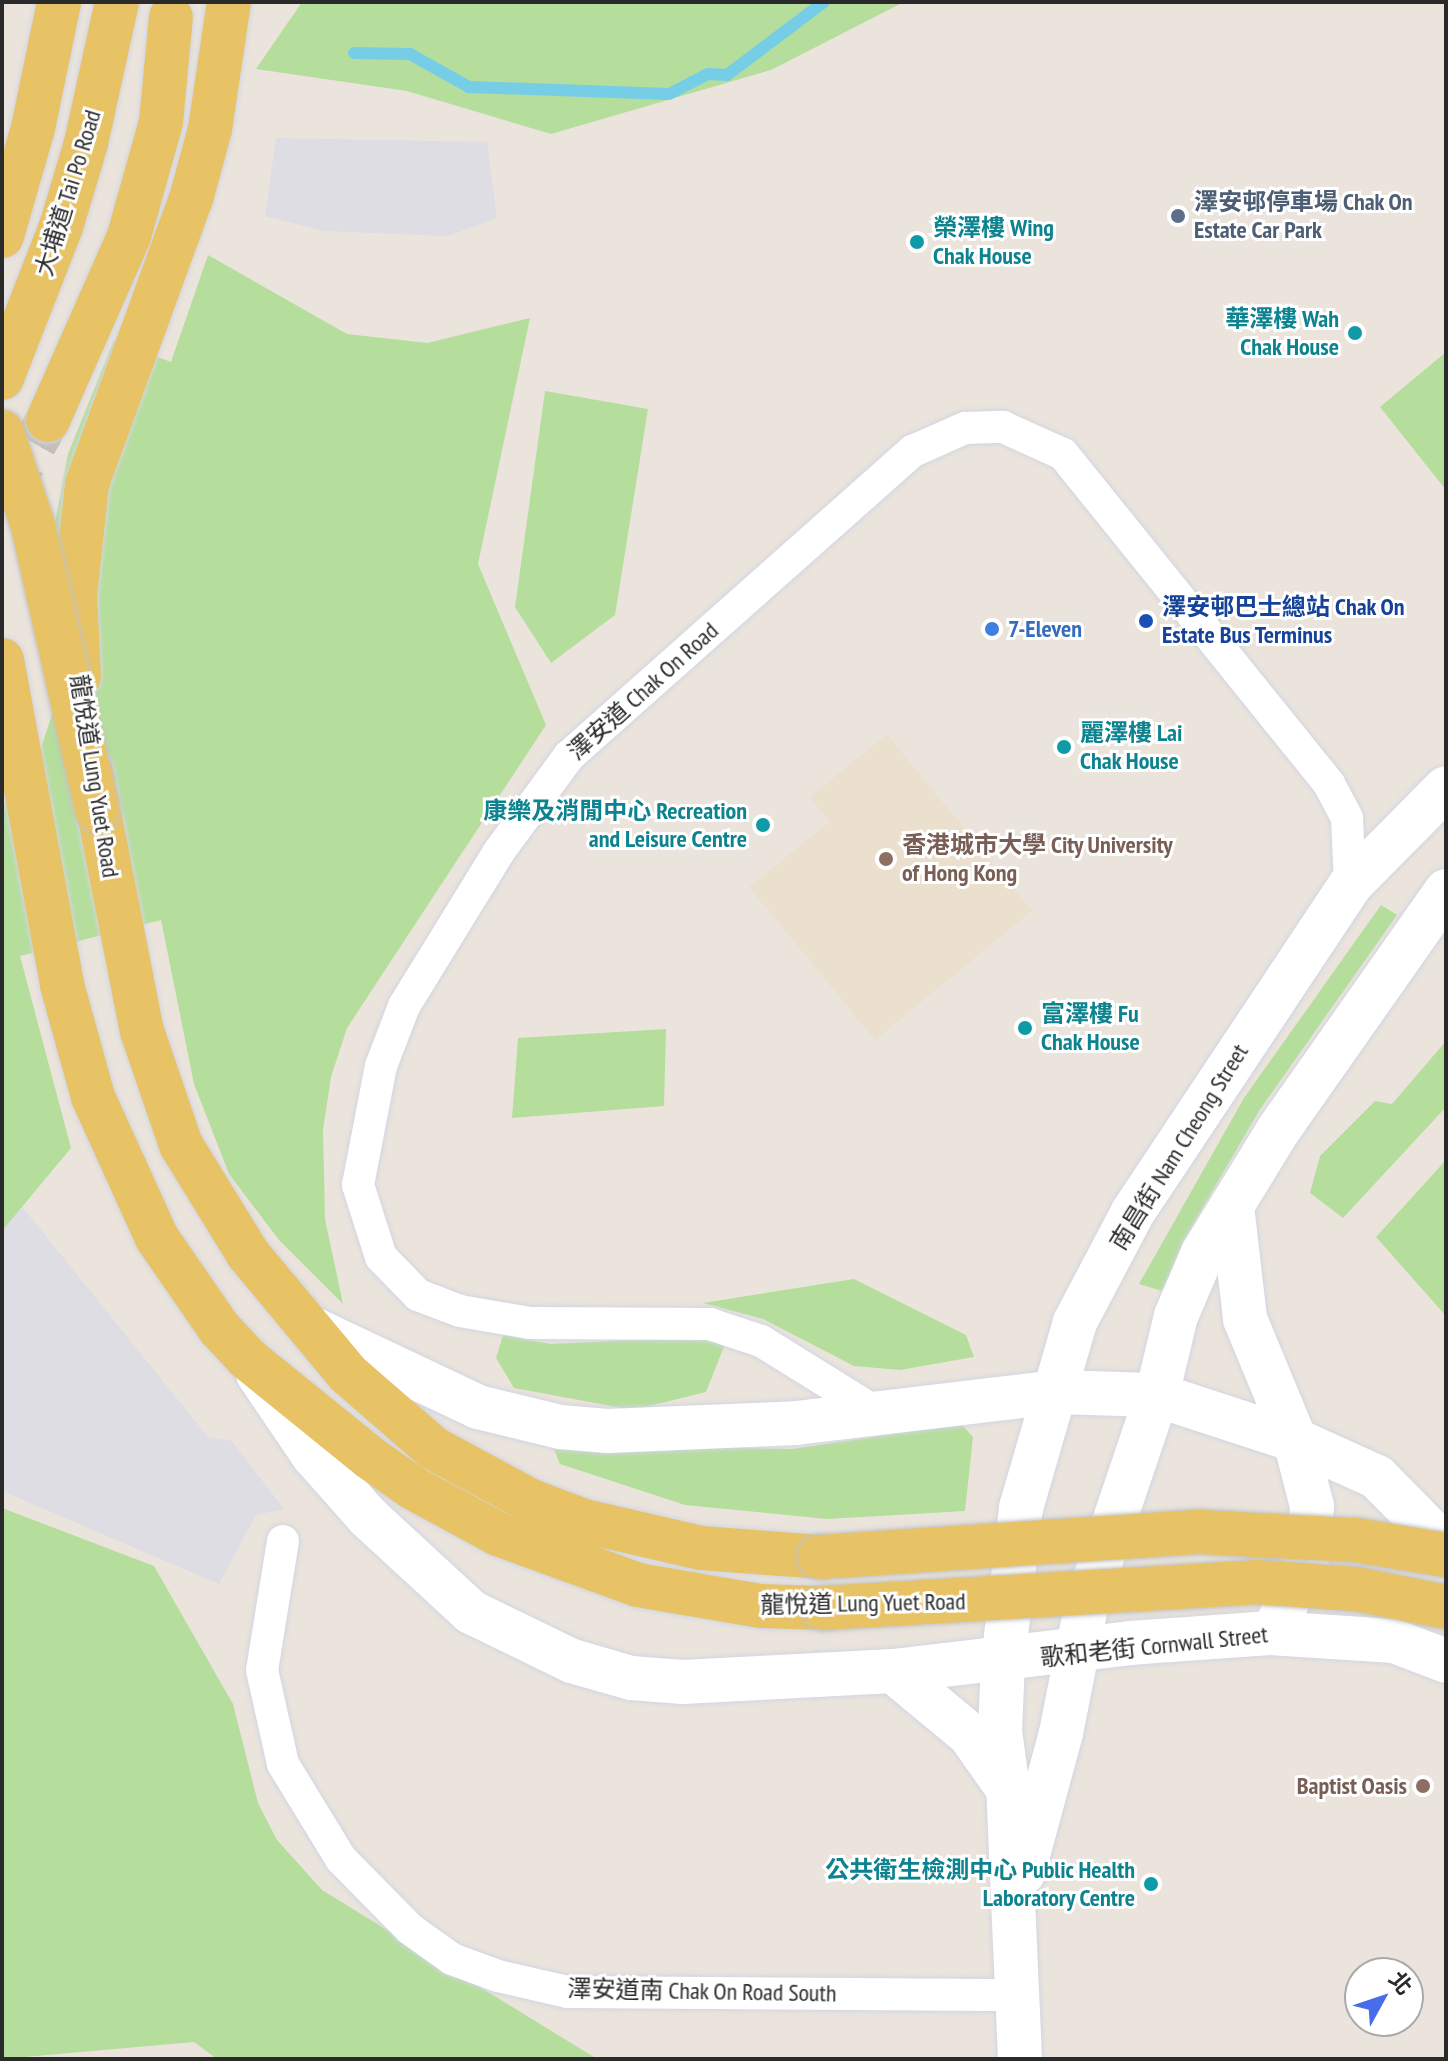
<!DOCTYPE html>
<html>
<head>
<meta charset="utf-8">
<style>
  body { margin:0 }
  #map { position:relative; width:1448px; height:2061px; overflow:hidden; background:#ebe4dc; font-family:"PT Sans Narrow","Noto Sans TC",sans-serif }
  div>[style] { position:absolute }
  .industrial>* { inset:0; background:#dedde4 }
  .education>* { inset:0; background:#ebe0cd }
  .green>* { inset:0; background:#b5de9c }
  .stream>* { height:12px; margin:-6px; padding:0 6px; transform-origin:6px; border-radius:6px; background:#76cde6 }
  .primary-tunnel>* { height:44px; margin-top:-22px; transform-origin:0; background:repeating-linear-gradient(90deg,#c4bfb8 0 44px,transparent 0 66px) }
  .roads { filter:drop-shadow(0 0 2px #d2d5e1) drop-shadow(0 0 2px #d2d5e1) }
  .street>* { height:32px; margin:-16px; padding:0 16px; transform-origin:16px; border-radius:16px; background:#fff }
  .secondary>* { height:44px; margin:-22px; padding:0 22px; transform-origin:22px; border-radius:22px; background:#fff }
  .primary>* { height:44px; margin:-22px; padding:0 22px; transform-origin:22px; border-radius:22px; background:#e7c366 }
  .bridges { filter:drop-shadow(0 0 2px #c3c3c3) drop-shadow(0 0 2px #c3c3c3) }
  .primary-bridge>* { height:44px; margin:-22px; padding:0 22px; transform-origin:22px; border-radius:22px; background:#e7c366 }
  .dots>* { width:22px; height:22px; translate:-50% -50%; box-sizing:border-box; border:4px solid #fff; border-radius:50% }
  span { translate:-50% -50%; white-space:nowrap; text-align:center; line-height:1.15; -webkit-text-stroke:6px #fff; paint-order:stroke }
  .street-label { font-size:24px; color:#2a2a2a }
  .service-label { font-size:24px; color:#4e5e75; font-weight:700 }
  .left { translate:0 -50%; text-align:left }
  .culture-label { font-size:24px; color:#0d838f; font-weight:700 }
  .right { translate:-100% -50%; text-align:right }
  .transit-label { font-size:24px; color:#164399; font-weight:700 }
  .shop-label { font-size:24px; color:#366cbe; font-weight:700 }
  .education-label { font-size:24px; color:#785e54; font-weight:700 }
  .frame { position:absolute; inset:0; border:4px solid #2a2a2a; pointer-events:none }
  .north { position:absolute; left:1344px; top:1957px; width:80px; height:80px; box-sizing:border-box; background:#fff; border:2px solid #aaa; border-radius:50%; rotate:50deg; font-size:22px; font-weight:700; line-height:32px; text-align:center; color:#2a2a2a }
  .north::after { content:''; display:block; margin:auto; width:28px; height:36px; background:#476ded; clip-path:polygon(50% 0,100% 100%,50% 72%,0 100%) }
</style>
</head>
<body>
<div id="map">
  <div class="industrial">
    <i style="clip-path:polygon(276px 138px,487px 142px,497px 218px,448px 236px,324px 231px,265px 216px)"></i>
    <i style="clip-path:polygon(16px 1199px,208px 1437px,232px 1441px,284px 1509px,256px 1515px,219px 1584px,2px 1491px,2px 1211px)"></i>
  </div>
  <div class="education">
    <i style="clip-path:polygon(887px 734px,1032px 911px,875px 1040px,749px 887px,829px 822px,810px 797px)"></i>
  </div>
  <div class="green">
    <i style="clip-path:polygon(302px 2px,904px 2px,771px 70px,551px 134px,407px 91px,256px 69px)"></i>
    <i style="clip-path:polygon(208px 255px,347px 334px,427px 343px,530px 318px,478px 564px,546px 725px,347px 1028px,331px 1077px,323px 1130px,325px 1219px,343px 1304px,279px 1240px,229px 1174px,194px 1084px,161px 920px,20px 956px,71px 1148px,2px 1231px,2px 807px,33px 771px,52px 715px,53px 534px,68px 454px,114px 340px,171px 362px)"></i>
    <i style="clip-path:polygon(1446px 352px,1446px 490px,1380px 407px)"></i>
    <i style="clip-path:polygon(545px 391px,648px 409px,615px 615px,551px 663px,515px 607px)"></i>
    <i style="clip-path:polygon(1381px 905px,1397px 915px,1259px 1111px,1184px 1240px,1162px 1291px,1139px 1284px,1244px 1098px)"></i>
    <i style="clip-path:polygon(666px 1029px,664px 1106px,512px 1118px,518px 1038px)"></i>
    <i style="clip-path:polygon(1446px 1041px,1446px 1107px,1343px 1218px,1310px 1193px,1320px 1156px,1375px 1101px,1392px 1104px)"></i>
    <i style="clip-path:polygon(1446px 1160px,1446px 1316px,1376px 1237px)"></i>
    <i style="clip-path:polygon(854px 1279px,966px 1335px,974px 1357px,900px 1370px,854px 1366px,763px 1319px,703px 1303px)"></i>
    <i style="clip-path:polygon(503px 1335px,551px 1344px,712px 1336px,725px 1344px,706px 1392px,633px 1410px,514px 1388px,496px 1358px)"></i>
    <i style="clip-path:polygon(961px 1424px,973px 1437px,965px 1511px,827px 1519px,685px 1505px,560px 1464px,552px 1444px,792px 1449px)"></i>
    <i style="clip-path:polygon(2px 1508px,154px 1566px,233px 1704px,258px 1803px,277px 1840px,322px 1890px,597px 2059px,217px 2059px,194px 2042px,2px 2059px)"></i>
  </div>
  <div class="stream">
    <i style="left:354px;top:53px;width:56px;rotate:1deg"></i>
    <i style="left:410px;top:54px;width:68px;rotate:29.2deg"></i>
    <i style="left:469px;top:87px;width:200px;rotate:2deg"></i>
    <i style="left:669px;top:94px;width:44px;rotate:-27.1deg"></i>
    <i style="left:708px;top:74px;width:19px;rotate:3deg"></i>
    <i style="left:727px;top:75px;width:121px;rotate:-37deg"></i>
  </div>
  <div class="primary-tunnel">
    <i style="left:2px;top:501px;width:93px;rotate:-60.4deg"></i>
  </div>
  <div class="roads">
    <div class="street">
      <i style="left:874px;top:1411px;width:133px;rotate:-148.2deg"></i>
      <i style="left:761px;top:1341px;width:54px;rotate:-161.6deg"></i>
      <i style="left:710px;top:1324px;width:180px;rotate:-179.7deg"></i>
      <i style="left:530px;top:1323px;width:71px;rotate:-170.3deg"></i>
      <i style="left:460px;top:1311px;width:45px;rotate:-159.1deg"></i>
      <i style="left:418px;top:1295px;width:53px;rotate:-134.2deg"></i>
      <i style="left:381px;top:1257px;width:76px;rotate:-107.7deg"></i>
      <i style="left:358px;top:1185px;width:121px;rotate:-79.1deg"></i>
      <i style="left:381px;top:1066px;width:64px;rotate:-69deg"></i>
      <i style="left:404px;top:1006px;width:180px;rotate:-58.4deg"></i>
      <i style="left:498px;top:853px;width:120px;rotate:-53.8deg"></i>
      <i style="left:569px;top:756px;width:460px;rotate:-41.6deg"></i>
      <i style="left:913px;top:451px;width:57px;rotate:-23.9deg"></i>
      <i style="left:965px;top:428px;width:38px;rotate:-2deg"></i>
      <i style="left:1003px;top:427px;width:66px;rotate:24.2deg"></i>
      <i style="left:1063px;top:454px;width:424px;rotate:51.1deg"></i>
      <i style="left:1329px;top:784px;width:38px;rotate:62deg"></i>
      <i style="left:1347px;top:818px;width:67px;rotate:87.4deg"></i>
      <i style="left:283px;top:1541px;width:131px;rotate:99.2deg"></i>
      <i style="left:262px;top:1670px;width:96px;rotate:77.4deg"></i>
      <i style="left:283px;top:1764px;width:111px;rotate:58.6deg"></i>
      <i style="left:341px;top:1859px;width:98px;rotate:45.4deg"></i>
      <i style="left:410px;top:1929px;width:52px;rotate:35.5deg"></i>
      <i style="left:452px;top:1959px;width:49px;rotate:20.3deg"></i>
      <i style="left:498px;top:1976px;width:72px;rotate:12.9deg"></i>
      <i style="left:568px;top:1992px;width:446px;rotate:0.4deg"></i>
    </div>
    <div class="secondary">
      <i style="left:1232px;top:1206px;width:114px;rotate:83.4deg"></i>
      <i style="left:1245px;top:1319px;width:131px;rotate:67.5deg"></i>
      <i style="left:1295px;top:1440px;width:68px;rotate:75.6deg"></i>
      <i style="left:1312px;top:1506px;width:48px;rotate:93.6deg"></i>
      <i style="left:1309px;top:1554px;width:70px;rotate:114.4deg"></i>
      <i style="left:313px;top:1329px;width:183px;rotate:25.3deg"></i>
      <i style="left:478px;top:1407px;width:84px;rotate:13.7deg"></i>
      <i style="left:560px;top:1427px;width:48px;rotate:4.8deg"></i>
      <i style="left:608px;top:1431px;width:188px;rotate:-2.4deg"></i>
      <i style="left:796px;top:1423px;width:262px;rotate:-6.8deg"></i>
      <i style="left:1056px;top:1392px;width:101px;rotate:1.7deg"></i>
      <i style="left:1157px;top:1395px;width:145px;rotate:18.1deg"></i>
      <i style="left:1295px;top:1440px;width:90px;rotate:24.3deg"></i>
      <i style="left:1377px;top:1477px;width:98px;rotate:45.4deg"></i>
      <i style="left:258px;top:1374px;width:98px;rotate:55.8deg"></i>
      <i style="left:313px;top:1455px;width:83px;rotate:48.4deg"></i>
      <i style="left:368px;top:1517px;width:140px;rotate:42.7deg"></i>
      <i style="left:471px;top:1612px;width:112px;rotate:25.9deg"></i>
      <i style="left:572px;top:1661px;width:61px;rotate:16.1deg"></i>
      <i style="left:631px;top:1678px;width:52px;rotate:4.4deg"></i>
      <i style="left:683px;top:1682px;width:210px;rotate:-3deg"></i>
      <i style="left:893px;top:1671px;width:239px;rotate:-6.7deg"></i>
      <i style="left:1130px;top:1643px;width:140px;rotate:-4.1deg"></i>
      <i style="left:1270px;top:1633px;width:124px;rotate:3.7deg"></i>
      <i style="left:1394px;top:1641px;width:56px;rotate:21deg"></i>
      <i style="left:893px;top:1671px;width:100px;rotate:39.7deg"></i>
      <i style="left:970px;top:1735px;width:57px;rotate:54.9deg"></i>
      <i style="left:1023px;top:1873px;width:145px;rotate:-74.8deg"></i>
      <i style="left:1061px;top:1733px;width:134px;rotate:-78.8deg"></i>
      <i style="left:1087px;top:1602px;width:219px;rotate:-71.3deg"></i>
      <i style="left:1157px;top:1395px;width:81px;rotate:-76.5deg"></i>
      <i style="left:1176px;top:1316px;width:69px;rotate:-66.8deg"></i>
      <i style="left:1203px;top:1253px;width:145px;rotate:-58.5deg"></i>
      <i style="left:1279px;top:1129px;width:291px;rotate:-54.9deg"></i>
      <i style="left:1020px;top:2059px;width:270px;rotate:-92.5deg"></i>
      <i style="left:1008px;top:1789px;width:59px;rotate:-97.9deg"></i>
      <i style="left:1000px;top:1731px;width:70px;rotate:-87.5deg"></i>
      <i style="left:1003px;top:1661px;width:154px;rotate:-83.3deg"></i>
      <i style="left:1021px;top:1508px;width:194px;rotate:-73.8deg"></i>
      <i style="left:1075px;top:1322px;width:124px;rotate:-62.2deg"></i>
      <i style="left:1133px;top:1212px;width:392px;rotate:-56.4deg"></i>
      <i style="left:1350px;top:885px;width:136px;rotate:-45.3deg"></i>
    </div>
    <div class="primary">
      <i style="left:2px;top:236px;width:112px;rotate:-74deg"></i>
      <i style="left:33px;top:128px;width:129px;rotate:-78.3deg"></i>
      <i style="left:2px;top:378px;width:162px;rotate:-68.7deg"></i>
      <i style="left:61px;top:227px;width:88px;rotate:-73.4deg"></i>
      <i style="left:86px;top:143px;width:144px;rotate:-77.6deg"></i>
      <i style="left:48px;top:420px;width:201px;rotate:-66.2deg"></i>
      <i style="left:129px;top:236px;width:118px;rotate:-74.3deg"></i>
      <i style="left:161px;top:122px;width:105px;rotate:-84.6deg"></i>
      <i style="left:2px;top:660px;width:330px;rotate:79.5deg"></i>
      <i style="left:62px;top:985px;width:116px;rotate:74.5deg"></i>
      <i style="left:93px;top:1097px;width:155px;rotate:65.6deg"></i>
      <i style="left:157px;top:1238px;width:109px;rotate:55.4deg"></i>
      <i style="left:219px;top:1328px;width:42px;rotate:46.9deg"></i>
      <i style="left:248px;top:1359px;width:156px;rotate:39deg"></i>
      <i style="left:369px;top:1457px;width:54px;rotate:35.2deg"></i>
      <i style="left:413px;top:1488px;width:97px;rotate:28.4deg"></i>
      <i style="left:498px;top:1534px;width:149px;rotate:20deg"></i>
      <i style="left:638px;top:1585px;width:125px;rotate:9.7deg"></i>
      <i style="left:761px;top:1606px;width:63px;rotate:1.8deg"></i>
      <i style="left:79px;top:676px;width:81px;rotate:-92.8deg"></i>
      <i style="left:75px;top:595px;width:112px;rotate:-83.8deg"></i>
      <i style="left:87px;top:484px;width:303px;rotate:-70deg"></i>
      <i style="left:191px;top:199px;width:73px;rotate:-74.8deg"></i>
      <i style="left:210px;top:129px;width:128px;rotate:-81.5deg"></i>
      <i style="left:91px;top:772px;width:264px;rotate:78.9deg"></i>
      <i style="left:142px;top:1031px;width:120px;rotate:71.1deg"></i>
      <i style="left:181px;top:1145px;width:128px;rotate:58.4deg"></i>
      <i style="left:248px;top:1254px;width:156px;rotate:50.2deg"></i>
      <i style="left:348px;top:1374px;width:113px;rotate:41deg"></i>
      <i style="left:433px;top:1448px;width:109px;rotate:28.4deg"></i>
      <i style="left:529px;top:1500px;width:59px;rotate:20.9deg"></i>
      <i style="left:584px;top:1521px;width:120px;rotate:13deg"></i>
      <i style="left:701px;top:1548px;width:119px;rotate:4.3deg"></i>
    </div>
  </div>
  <div class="bridges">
    <div class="primary-bridge">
      <i style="left:2px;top:432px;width:99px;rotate:71.7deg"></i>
      <i style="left:33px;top:526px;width:291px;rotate:77.3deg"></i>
      <i style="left:820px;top:1557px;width:381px;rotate:-3.8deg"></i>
      <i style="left:1200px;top:1532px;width:155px;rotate:3deg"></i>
      <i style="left:1355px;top:1540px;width:92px;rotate:9.4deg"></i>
      <i style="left:824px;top:1608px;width:433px;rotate:-3.4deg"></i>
      <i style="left:1256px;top:1582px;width:100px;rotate:4deg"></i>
      <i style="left:1356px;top:1589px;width:92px;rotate:11.3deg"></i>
    </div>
  </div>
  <div class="dots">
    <i style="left:1178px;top:216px;background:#5c6f8a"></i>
    <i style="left:917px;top:242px;background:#0f9aa8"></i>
    <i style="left:1355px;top:333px;background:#0f9aa8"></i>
    <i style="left:1146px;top:621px;background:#1a4fb4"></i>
    <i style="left:992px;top:629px;background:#3f7fe0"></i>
    <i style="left:1064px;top:747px;background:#0f9aa8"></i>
    <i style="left:763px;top:825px;background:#0f9aa8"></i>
    <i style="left:886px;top:859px;background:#8d6e63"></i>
    <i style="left:1025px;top:1028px;background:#0f9aa8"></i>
    <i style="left:1423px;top:1786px;background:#8d6e63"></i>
    <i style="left:1151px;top:1884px;background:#0f9aa8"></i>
  </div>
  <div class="street-label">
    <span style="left:68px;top:193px;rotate:-73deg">大埔道 Tai Po Road</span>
    <span style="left:643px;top:691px;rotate:-42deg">澤安道 Chak On Road</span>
    <span style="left:95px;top:776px;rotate:81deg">龍悅道 Lung Yuet Road</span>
    <span style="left:1179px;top:1147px;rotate:-58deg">南昌街 Nam Cheong Street</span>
    <span style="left:863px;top:1603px;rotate:-1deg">龍悅道 Lung Yuet Road</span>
    <span style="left:1154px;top:1646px;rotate:-6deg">歌和老街 Cornwall Street</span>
    <span style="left:702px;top:1991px;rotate:1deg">澤安道南 Chak On Road South</span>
  </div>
  <div class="service-label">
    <span class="left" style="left:1194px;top:216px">澤安邨停車場 Chak On<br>Estate Car Park</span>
  </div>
  <div class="culture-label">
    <span class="left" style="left:933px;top:242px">榮澤樓 Wing<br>Chak House</span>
    <span class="right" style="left:1339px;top:333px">華澤樓 Wah<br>Chak House</span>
    <span class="left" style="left:1080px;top:747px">麗澤樓 Lai<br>Chak House</span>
    <span class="right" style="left:747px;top:825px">康樂及消閒中心 Recreation<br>and Leisure Centre</span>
    <span class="left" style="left:1041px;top:1028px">富澤樓 Fu<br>Chak House</span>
    <span class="right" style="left:1135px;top:1884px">公共衛生檢測中心 Public Health<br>Laboratory Centre</span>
  </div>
  <div class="transit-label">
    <span class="left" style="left:1162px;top:621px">澤安邨巴士總站 Chak On<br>Estate Bus Terminus</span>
  </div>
  <div class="shop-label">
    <span class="left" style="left:1008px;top:629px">7-Eleven</span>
  </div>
  <div class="education-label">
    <span class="left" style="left:902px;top:859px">香港城市大學 City University<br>of Hong Kong</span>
    <span class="right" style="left:1407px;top:1786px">Baptist Oasis</span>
  </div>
  <div class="frame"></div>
  <div class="north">北</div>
</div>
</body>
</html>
